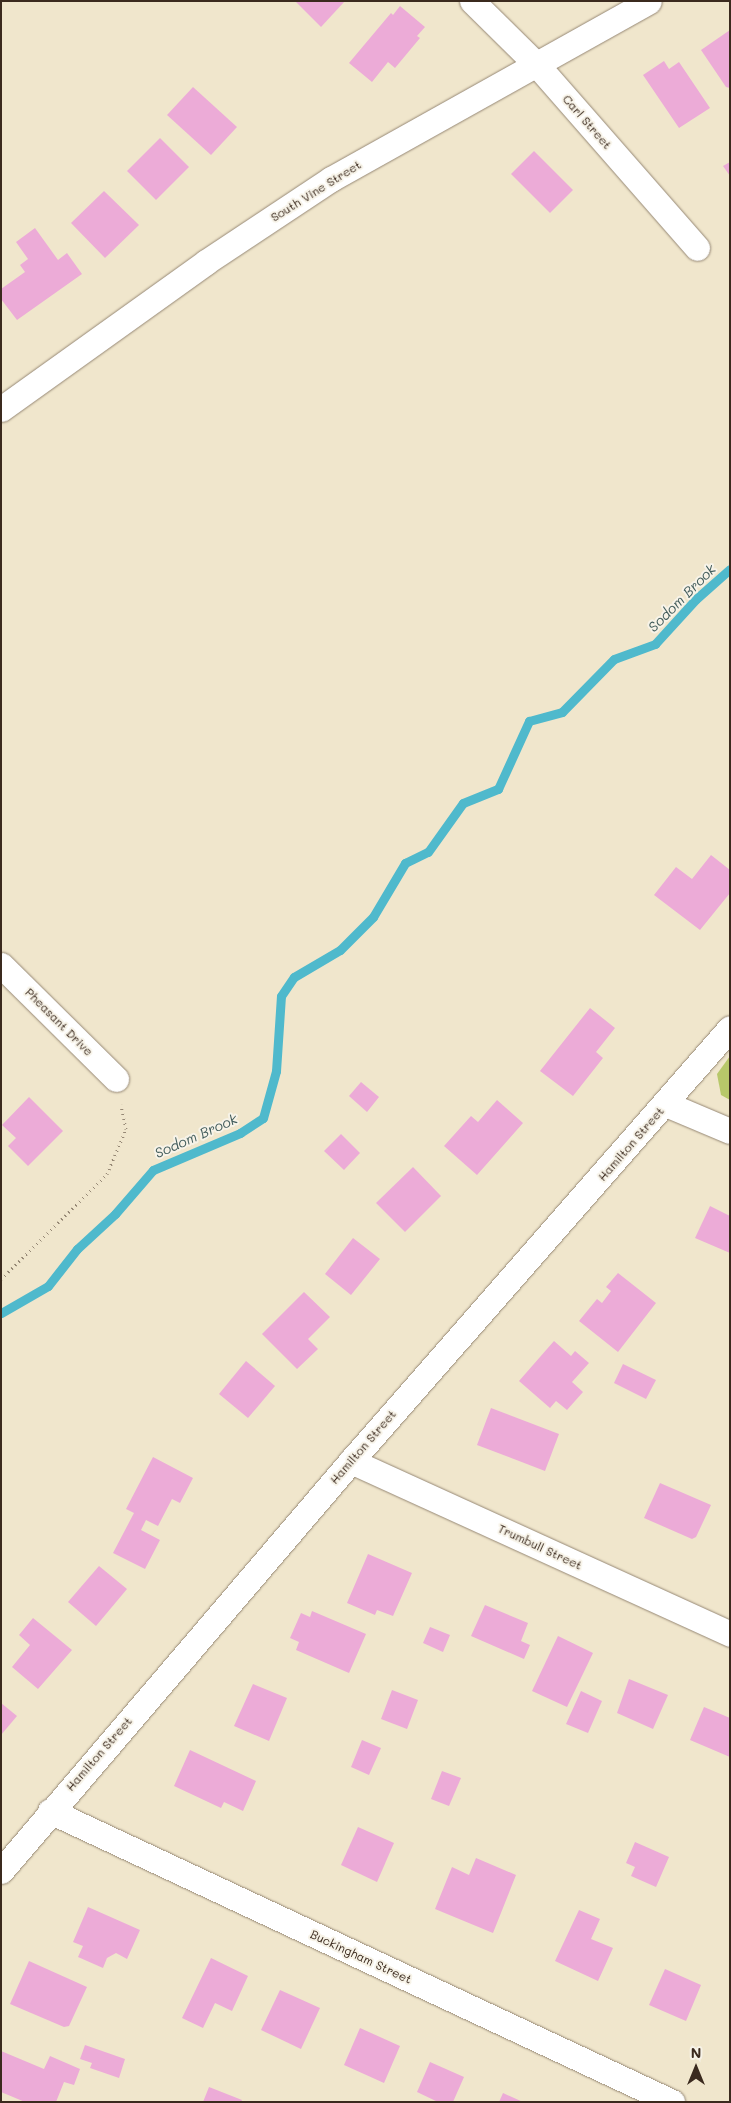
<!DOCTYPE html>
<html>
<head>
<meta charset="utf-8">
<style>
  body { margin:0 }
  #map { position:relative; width:731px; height:2103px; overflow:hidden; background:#f0e6cc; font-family:Mali,sans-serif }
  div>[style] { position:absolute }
  .green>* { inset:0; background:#b8c86a }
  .stream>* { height:9px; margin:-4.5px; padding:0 4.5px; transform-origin:4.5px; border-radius:4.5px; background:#4fb9cc }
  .building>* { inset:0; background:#ecabd7 }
  .path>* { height:3px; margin-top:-1.5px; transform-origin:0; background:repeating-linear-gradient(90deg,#968875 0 1px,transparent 0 5px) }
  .roads { filter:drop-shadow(0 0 1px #968875) drop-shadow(0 0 1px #968875) }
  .minor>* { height:25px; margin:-12.5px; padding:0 12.5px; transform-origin:12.5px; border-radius:12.5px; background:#fff }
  span { translate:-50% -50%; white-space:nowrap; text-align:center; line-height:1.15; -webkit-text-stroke:4px #f7f3e8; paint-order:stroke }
  .street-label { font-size:12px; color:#3b2a1e }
  .water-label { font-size:14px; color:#425c5b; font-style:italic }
  .frame { position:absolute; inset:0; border:2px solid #3b2a1e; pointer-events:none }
  .north { position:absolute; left:671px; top:2043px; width:50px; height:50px; -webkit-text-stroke:4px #f7f3e8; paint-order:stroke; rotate:0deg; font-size:14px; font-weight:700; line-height:20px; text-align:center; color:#3b2a1e }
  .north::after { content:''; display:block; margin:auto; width:18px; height:22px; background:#3b2a1e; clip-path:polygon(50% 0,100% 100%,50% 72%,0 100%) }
</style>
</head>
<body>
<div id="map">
  <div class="green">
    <i style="clip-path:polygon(730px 1056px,730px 1100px,721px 1095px,717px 1074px)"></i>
  </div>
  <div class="stream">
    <i style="left:1px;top:1313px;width:54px;rotate:-29.9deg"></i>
    <i style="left:48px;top:1286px;width:47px;rotate:-51.9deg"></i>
    <i style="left:77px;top:1249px;width:52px;rotate:-42.6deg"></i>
    <i style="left:115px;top:1214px;width:58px;rotate:-49.2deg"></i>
    <i style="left:153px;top:1170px;width:95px;rotate:-23deg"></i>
    <i style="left:240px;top:1133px;width:27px;rotate:-33deg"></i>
    <i style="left:263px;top:1118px;width:49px;rotate:-74.5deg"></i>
    <i style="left:276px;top:1071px;width:75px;rotate:-86.2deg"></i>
    <i style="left:281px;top:996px;width:23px;rotate:-56deg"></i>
    <i style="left:294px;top:977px;width:53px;rotate:-30.4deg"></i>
    <i style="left:340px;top:950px;width:47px;rotate:-45deg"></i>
    <i style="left:373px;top:917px;width:63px;rotate:-59.3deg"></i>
    <i style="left:405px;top:863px;width:25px;rotate:-26deg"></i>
    <i style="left:428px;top:852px;width:60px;rotate:-54.5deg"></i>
    <i style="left:463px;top:803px;width:38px;rotate:-22deg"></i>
    <i style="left:498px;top:789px;width:75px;rotate:-65.5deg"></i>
    <i style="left:529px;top:721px;width:34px;rotate:-15deg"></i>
    <i style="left:562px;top:712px;width:74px;rotate:-45.5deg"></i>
    <i style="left:614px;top:659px;width:44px;rotate:-20.1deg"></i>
    <i style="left:655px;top:644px;width:61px;rotate:-47.7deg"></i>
    <i style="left:696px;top:599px;width:45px;rotate:-41.4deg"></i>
  </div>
  <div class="building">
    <i style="clip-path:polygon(295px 1px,345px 1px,321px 27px)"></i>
    <i style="clip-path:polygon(400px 6px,425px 27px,417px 36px,420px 38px,395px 68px,388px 62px,372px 82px,349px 63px,391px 13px,393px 15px)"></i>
    <i style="clip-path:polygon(730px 30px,730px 88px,726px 87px,701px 50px)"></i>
    <i style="clip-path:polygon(664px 61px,669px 69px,679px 62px,710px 108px,679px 128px,643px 75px)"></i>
    <i style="clip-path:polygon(193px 87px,237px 127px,211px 155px,167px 115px)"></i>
    <i style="clip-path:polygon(160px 138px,189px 167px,156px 200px,127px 171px)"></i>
    <i style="clip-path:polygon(534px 151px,573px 190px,550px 213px,511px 174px)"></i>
    <i style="clip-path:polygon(730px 162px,730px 176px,723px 166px)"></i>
    <i style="clip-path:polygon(104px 191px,139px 225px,105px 258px,71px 223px)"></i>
    <i style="clip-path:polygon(35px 228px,58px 260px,67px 253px,82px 274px,17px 320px,1px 299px,1px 289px,25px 272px,20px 265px,28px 259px,16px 242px)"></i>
    <i style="clip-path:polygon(711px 855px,730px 870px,730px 893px,700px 930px,654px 895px,676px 867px,692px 879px)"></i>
    <i style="clip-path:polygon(590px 1008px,615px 1028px,596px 1052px,603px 1058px,573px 1096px,540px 1071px)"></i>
    <i style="clip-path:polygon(361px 1082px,379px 1097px,367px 1112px,349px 1096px)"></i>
    <i style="clip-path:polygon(29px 1097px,63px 1131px,28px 1166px,8px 1146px,16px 1138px,2px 1125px)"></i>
    <i style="clip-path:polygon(497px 1100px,523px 1123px,477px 1175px,444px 1146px,471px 1116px,478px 1122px)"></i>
    <i style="clip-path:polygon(341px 1134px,360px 1153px,344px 1170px,324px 1151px)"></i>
    <i style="clip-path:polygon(413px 1167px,441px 1196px,405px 1232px,376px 1203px)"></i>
    <i style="clip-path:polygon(710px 1206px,730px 1216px,730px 1253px,695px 1238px)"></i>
    <i style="clip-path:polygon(353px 1238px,380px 1259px,351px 1295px,325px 1274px)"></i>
    <i style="clip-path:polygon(618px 1273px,656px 1303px,618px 1352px,579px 1321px,597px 1299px,602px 1303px,611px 1291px,606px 1287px)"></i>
    <i style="clip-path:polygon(304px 1292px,330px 1317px,308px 1339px,318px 1349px,297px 1369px,262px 1334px)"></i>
    <i style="clip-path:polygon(554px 1341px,571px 1356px,575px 1351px,589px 1363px,572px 1382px,583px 1392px,567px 1410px,556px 1401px,550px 1408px,519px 1381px)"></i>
    <i style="clip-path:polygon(246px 1361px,275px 1386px,248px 1418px,219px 1394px)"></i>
    <i style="clip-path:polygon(623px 1364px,656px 1380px,646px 1399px,614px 1383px)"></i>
    <i style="clip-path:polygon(491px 1408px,559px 1434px,545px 1471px,477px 1445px)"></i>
    <i style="clip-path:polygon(153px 1457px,193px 1478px,180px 1503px,172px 1499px,158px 1526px,146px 1520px,141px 1530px,160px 1540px,145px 1569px,113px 1553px,134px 1513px,126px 1509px)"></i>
    <i style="clip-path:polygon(660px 1483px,711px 1505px,696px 1537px,692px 1539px,644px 1518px)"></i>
    <i style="clip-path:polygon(368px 1554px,412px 1573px,393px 1616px,377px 1610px,375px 1615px,347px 1603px)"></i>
    <i style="clip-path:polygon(99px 1566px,127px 1589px,96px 1626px,68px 1602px)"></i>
    <i style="clip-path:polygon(485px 1605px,528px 1623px,521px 1641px,530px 1645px,524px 1659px,471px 1636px)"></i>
    <i style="clip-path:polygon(312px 1611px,366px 1634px,349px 1673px,296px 1650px,299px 1642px,290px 1638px,301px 1613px,310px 1617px)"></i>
    <i style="clip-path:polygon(33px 1618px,72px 1650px,38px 1689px,12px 1667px,30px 1645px,19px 1635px)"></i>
    <i style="clip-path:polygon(430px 1627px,450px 1635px,443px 1652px,423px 1643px)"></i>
    <i style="clip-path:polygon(558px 1636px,593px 1653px,567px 1707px,532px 1691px)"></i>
    <i style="clip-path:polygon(629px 1679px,668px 1695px,653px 1729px,617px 1713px)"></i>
    <i style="clip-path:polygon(253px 1684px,287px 1698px,269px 1741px,234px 1726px)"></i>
    <i style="clip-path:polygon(392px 1690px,418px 1700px,407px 1729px,381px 1719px)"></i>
    <i style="clip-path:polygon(581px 1691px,602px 1701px,588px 1733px,566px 1724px)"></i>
    <i style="clip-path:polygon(1px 1703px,17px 1716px,1px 1735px)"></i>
    <i style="clip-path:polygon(704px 1707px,730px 1718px,730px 1757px,690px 1740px)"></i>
    <i style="clip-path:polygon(362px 1740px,381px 1748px,369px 1775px,351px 1767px)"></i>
    <i style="clip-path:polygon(190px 1750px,256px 1781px,243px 1811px,224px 1802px,221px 1808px,174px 1786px)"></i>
    <i style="clip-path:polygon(442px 1771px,461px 1778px,449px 1806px,431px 1799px)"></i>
    <i style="clip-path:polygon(358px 1827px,394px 1843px,377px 1882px,341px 1865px)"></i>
    <i style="clip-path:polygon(635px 1842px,669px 1857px,656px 1887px,631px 1876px,635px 1867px,626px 1863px)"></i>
    <i style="clip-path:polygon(476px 1858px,516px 1875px,493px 1933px,435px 1909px,452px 1867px,469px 1875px)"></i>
    <i style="clip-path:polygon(88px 1907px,140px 1930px,127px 1959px,116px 1953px,107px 1958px,103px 1968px,78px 1957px,83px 1946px,73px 1942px)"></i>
    <i style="clip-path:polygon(579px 1910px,600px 1919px,591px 1939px,613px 1948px,598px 1981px,555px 1961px)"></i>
    <i style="clip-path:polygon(211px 1958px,248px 1976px,232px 2011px,215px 2003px,203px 2028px,182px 2018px)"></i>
    <i style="clip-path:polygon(29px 1961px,87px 1987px,69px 2026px,64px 2027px,10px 2004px)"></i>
    <i style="clip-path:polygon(665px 1969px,701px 1985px,686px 2021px,649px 2005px)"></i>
    <i style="clip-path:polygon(280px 1990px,320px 2008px,301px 2049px,261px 2030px)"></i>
    <i style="clip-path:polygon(360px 2028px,400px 2046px,384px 2083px,344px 2065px)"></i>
    <i style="clip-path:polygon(85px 2045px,125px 2059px,119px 2078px,90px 2068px,92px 2063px,80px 2059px)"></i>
    <i style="clip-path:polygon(1px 2051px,44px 2069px,50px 2056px,80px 2069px,74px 2085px,64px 2082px,56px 2102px,25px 2102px,1px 2092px)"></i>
    <i style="clip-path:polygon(430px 2062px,464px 2077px,453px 2102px,438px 2102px,417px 2092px)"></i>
    <i style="clip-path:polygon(209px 2087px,242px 2100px,241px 2102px,203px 2102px)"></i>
    <i style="clip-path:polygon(503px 2093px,523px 2102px,499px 2102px)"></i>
  </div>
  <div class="path">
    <i style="left:1px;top:1279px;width:149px;rotate:-44.7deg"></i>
    <i style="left:107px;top:1174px;width:49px;rotate:-67.1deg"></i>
    <i style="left:126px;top:1129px;width:25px;rotate:-102deg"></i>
  </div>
  <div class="roads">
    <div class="minor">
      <i style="left:472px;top:1px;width:91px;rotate:44.6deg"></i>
      <i style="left:537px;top:65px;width:243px;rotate:48.8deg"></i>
      <i style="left:1px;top:409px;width:252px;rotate:-35.6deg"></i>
      <i style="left:206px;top:262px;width:150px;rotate:-33.6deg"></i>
      <i style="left:331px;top:179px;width:364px;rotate:-29.2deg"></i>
      <i style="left:1px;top:965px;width:162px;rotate:44.7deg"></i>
      <i style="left:666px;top:1104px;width:69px;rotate:22.9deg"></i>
      <i style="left:351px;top:1461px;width:417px;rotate:24.5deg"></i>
      <i style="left:50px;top:1811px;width:687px;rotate:25.07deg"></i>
      <i style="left:1px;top:1871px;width:539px;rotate:-49.51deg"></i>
      <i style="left:351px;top:1461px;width:575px;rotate:-48.8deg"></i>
    </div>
  </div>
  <div class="street-label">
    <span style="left:587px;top:122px;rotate:49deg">Carl Street</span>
    <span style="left:316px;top:191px;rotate:-32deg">South Vine Street</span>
    <span style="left:59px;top:1022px;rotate:45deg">Pheasant Drive</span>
    <span style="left:631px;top:1144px;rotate:-49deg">Hamilton Street</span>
    <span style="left:363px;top:1447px;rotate:-49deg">Hamilton Street</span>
    <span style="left:540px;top:1547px;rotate:25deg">Trumbull Street</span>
    <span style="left:99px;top:1754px;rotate:-49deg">Hamilton Street</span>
    <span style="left:361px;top:1957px;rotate:25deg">Buckingham Street</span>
  </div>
  <div class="water-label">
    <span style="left:682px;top:598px;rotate:-45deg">Sodom Brook</span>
    <span style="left:196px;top:1136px;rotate:-24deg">Sodom Brook</span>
  </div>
  <div class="frame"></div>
  <div class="north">N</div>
</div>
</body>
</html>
